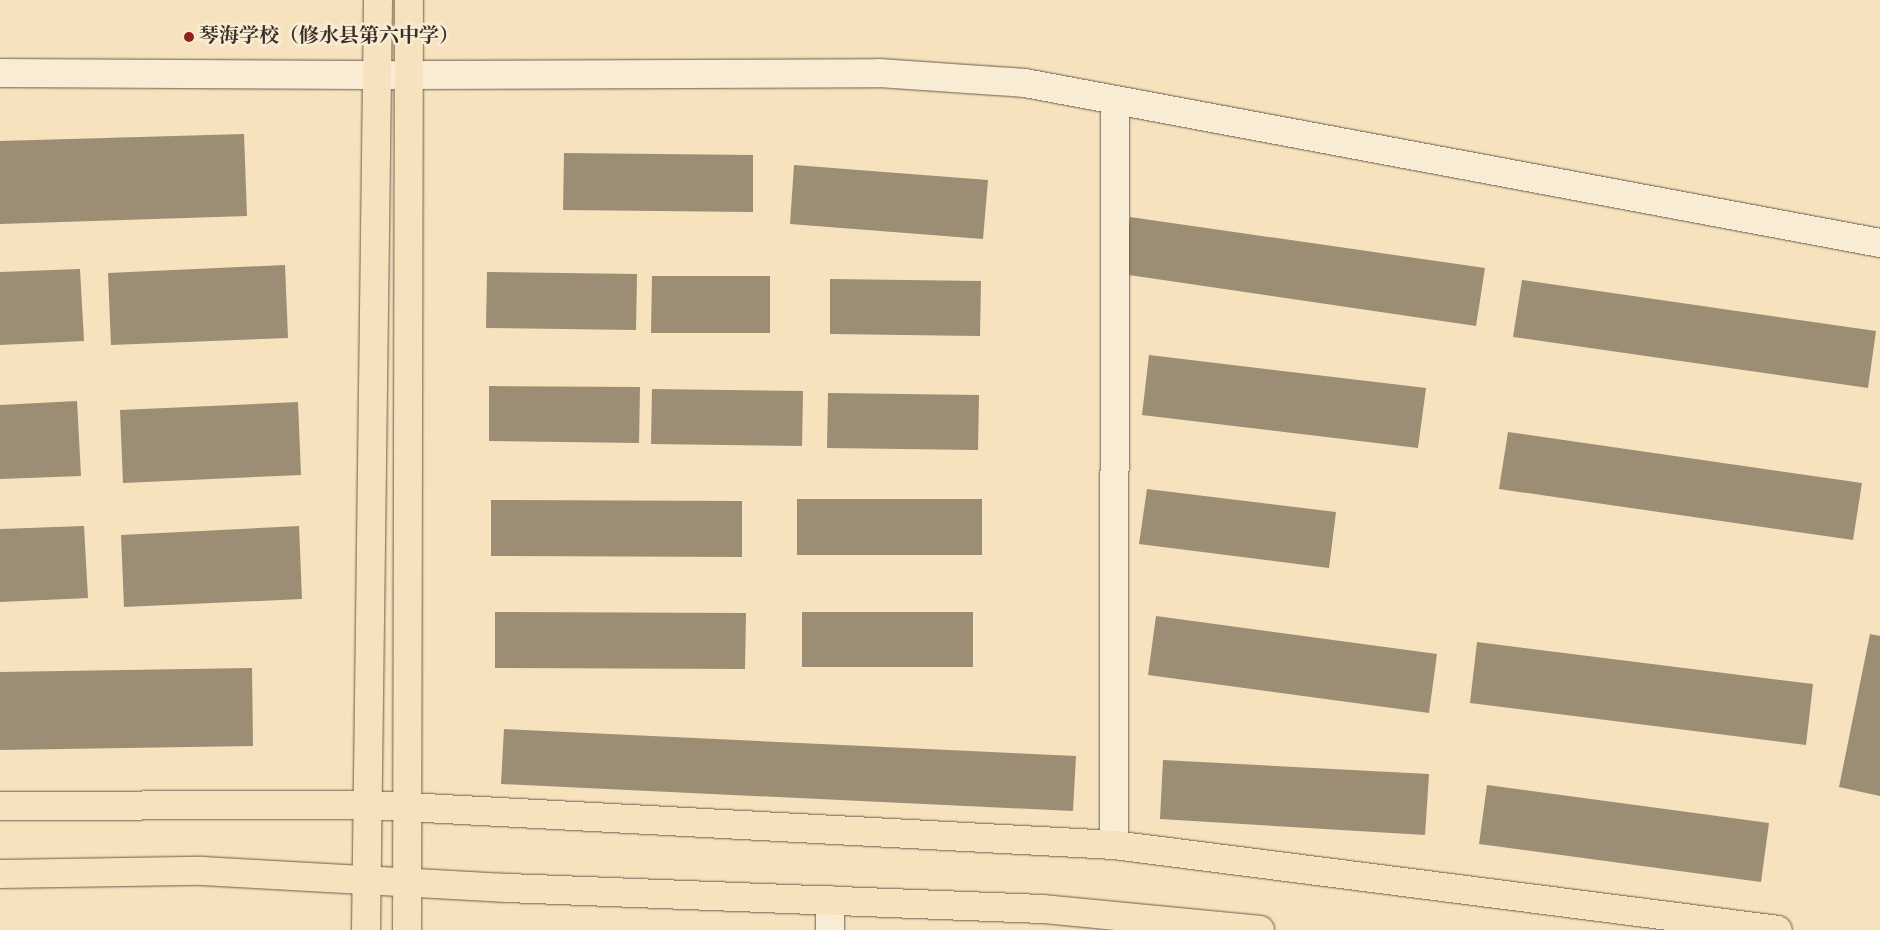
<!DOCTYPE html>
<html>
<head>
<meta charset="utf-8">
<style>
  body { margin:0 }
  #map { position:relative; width:1880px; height:930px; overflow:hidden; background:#f6e2bd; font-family:"Sorts Mill Goudy","Noto Serif SC",serif }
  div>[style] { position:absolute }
  .building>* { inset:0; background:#9c8d75 }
  .roads { filter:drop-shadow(0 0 1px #6a5c4d) drop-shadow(0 0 1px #6a5c4d) }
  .minor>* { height:28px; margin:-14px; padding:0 14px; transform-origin:14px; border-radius:14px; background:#f9ecd4 }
  .major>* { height:28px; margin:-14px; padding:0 14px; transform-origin:14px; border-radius:14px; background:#f6e2bd }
  .dots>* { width:14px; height:14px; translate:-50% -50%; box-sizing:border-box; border:2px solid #f9ecd4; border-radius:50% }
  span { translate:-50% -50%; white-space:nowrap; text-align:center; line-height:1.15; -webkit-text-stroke:5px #f9ecd4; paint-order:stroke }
  .poi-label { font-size:20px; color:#3b3028; font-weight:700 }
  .left { translate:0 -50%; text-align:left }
</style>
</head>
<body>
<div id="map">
  <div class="building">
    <i style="clip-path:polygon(244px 134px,247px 216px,0 224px,0 141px)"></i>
    <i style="clip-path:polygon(564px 153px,753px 155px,753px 212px,563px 210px)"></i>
    <i style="clip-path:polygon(794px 165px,988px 180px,983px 239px,790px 224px)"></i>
    <i style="clip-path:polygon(1130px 217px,1485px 268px,1476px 326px,1122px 274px)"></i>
    <i style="clip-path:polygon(285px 265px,288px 338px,111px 345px,108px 273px)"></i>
    <i style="clip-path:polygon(80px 269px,84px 341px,0 345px,0 272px)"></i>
    <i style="clip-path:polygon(487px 272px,637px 274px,636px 330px,486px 328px)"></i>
    <i style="clip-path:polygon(652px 276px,770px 276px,770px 333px,651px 333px)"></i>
    <i style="clip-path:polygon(830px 279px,981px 281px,980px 336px,830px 334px)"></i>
    <i style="clip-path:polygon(1522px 280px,1876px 331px,1868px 388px,1513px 337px)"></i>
    <i style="clip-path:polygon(1149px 355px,1426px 388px,1418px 448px,1142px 415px)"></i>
    <i style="clip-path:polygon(489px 386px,640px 387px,639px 443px,489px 441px)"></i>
    <i style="clip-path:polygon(652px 389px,803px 391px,802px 446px,651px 444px)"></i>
    <i style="clip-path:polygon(828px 393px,979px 395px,978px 450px,827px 448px)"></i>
    <i style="clip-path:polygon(77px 401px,81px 476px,0 479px,0 405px)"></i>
    <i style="clip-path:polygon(298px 402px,301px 475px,123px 483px,120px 410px)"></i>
    <i style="clip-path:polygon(1508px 432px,1862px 483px,1853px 540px,1499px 489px)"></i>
    <i style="clip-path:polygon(1147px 489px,1336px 512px,1329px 568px,1139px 544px)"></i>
    <i style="clip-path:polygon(797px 499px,982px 499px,982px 555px,797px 555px)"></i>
    <i style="clip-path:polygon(491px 500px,742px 501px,742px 557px,491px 556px)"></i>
    <i style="clip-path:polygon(84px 526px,88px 598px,0 602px,0 529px)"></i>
    <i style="clip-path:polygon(299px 526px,302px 599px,124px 607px,121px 535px)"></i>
    <i style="clip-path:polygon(495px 612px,746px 613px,745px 669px,495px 668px)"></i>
    <i style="clip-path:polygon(802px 612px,973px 612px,973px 667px,802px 667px)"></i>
    <i style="clip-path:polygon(1156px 616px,1437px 654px,1429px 713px,1148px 675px)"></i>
    <i style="clip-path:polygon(1870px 634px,1880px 636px,1880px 796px,1839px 787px)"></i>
    <i style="clip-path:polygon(1477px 642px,1813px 684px,1806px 745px,1470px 703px)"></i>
    <i style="clip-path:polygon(252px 668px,253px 746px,0 750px,0 672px)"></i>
    <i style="clip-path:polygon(504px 729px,1076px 756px,1073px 811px,501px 784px)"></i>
    <i style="clip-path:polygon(1163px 760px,1429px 774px,1425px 835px,1160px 819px)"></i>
    <i style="clip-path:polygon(1487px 785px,1769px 823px,1761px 882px,1479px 844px)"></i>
  </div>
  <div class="roads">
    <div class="minor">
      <i style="left:0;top:73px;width:410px;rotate:0.3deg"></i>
      <i style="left:410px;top:75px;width:469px;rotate:-0.2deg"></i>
      <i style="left:879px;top:73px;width:146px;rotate:3.9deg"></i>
      <i style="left:1025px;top:83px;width:870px;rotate:10.6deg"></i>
      <i style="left:1114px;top:845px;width:745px;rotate:-89.92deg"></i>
      <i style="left:830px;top:900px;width:30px;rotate:90deg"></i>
    </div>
    <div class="major">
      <i style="left:0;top:806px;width:369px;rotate:-0.2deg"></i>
      <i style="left:369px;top:805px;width:746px;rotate:3.07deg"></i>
      <i style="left:1114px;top:845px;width:669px;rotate:7.29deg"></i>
      <i style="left:0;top:874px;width:202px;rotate:-0.9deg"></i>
      <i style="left:202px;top:871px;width:306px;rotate:3.2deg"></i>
      <i style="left:508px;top:888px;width:535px;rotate:2.25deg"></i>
      <i style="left:1043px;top:909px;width:218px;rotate:5.5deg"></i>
      <i style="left:366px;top:930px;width:930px;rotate:-89.26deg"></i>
      <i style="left:407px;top:930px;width:930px;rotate:-89.88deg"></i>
    </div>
  </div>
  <div class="dots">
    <i style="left:189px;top:37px;background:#8f2418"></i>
  </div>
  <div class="poi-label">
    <span class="left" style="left:199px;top:37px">琴海学校（修水县第六中学）</span>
  </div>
</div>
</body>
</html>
